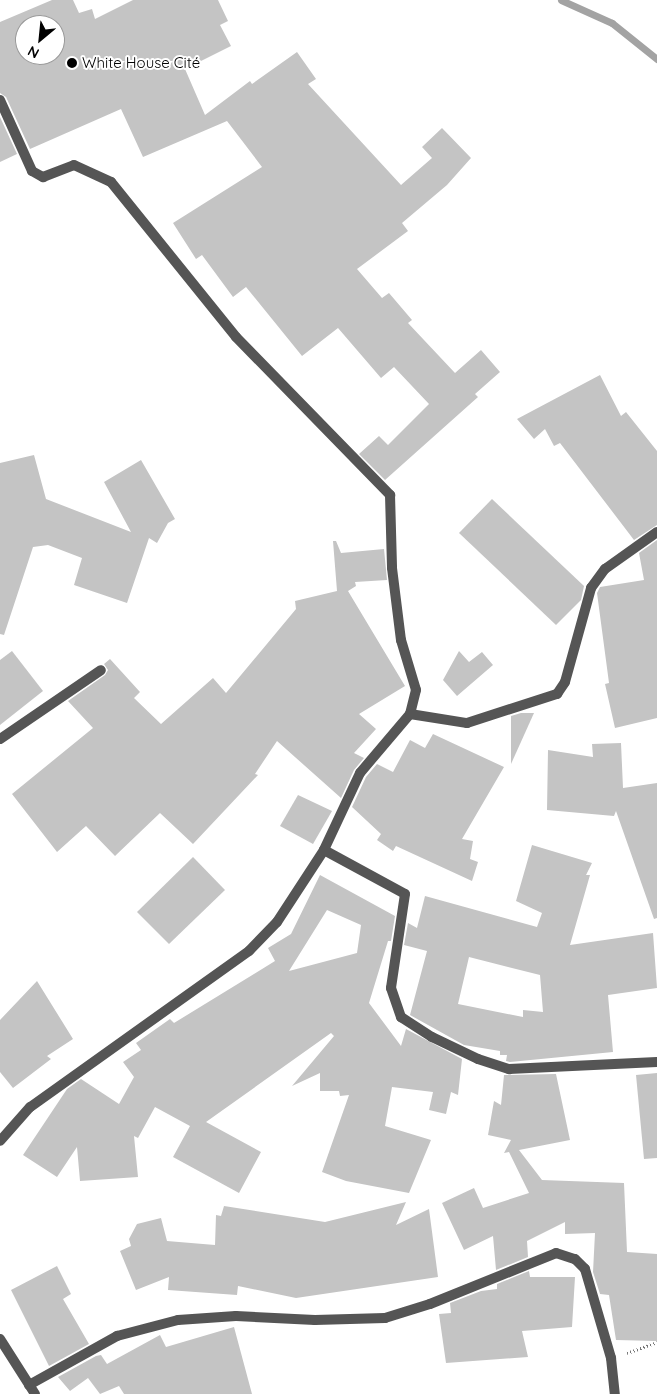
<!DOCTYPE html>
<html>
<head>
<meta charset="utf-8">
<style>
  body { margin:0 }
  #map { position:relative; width:657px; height:1394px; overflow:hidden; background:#fff; font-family:Quicksand,sans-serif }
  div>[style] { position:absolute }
  .stream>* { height:7px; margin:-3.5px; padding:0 3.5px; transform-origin:3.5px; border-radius:3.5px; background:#a3a3a3 }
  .building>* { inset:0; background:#c4c4c4 }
  .path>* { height:3px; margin-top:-1.5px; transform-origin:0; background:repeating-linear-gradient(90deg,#777 0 1px,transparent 0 3.5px) }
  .street>* { height:10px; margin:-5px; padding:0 5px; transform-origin:5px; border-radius:5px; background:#555 }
  .dots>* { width:14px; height:14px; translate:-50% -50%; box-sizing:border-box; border:2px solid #fff; border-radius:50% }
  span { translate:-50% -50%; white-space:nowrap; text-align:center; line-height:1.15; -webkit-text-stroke:4px #fff; paint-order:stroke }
  .poi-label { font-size:15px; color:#000 }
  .left { translate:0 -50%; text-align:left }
  .north { position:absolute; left:15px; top:15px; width:50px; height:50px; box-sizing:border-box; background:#fff; border:1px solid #999; border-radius:50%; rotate:208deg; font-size:14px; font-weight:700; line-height:20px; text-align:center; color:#000 }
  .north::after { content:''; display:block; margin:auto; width:18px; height:22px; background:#000; clip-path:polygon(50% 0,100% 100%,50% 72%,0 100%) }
</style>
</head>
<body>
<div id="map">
  <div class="stream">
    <i style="left:561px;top:0;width:56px;rotate:24.3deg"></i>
    <i style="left:612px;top:23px;width:58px;rotate:38.7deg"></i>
  </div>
  <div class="building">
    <i style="clip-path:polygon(evenodd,52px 0,73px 0,79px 13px,92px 9px,95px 19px,133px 0,218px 0,228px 21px,220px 25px,231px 46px,185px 69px,205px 115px,250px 81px,252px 84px,297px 52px,316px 79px,308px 84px,401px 185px,432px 158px,422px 147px,442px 128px,471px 158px,447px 185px,402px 223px,408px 231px,357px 269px,382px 298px,389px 293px,412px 320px,408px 323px,455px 373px,481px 350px,500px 372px,475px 394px,478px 397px,385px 480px,359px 454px,379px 436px,388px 445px,429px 404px,394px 367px,381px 378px,338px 328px,302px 356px,246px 287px,233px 297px,202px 255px,196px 259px,173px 223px,262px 167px,227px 121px,143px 157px,121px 109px,30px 149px,6px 97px,0 93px,0 22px,52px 0,25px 25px,55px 25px,55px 55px,25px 55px,25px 25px)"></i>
    <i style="clip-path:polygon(0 117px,17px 154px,0 162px)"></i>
    <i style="clip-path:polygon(600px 375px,621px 416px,626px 412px,657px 451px,657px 525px,634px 540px,560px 443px,554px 446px,545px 429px,534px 439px,517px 419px)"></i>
    <i style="clip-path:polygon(34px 455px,46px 499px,131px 532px,104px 482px,141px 460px,175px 519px,168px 523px,157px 543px,149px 538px,127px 603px,74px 585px,82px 558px,48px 545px,33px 547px,4px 635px,0 634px,0 463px)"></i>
    <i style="clip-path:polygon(492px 499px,584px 586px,581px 600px,556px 625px,459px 533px)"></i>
    <i style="clip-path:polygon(657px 540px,657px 718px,615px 728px,605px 684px,609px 683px,597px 593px,600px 587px,644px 580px,639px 553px)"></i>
    <i style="clip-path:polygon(333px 541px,336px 541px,341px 553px,384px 549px,387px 580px,355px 582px,356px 586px,348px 591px,405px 686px,359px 714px,376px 729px,354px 753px,364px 758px,354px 770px,341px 798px,277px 741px,255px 774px,258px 775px,193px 844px,160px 813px,115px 856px,86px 826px,57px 852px,12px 794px,93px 728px,68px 701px,105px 675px,108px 670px,104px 664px,110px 659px,140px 692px,134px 698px,161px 724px,213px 678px,226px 693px,296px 609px,295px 601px,337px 591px)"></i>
    <i style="clip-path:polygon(12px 651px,43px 691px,0 725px,0 660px)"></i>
    <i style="clip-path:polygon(459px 651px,469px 662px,482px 652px,493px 665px,457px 696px,443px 680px)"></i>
    <i style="clip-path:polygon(521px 713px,534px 713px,511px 764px,511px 716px)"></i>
    <i style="clip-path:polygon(433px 734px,504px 767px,462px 839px,473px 841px,470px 859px,478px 862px,472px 881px,396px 846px,393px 851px,377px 840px,381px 834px,352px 807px,366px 777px,377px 764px,393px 772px,410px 740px,425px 748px)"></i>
    <i style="clip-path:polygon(621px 743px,623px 788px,657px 783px,657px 918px,654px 919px,616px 811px,614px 816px,547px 810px,548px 750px,593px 757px,592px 744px)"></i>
    <i style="clip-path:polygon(298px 795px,332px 811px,313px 844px,280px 826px)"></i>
    <i style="clip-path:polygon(evenodd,532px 845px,592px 863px,586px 875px,590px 875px,570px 945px,653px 933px,657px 988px,608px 995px,613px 1052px,510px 1062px,506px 1061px,507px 1055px,500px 1055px,500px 1051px,464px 1045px,410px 1015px,427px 951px,404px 945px,408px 923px,417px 928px,425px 896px,537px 927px,542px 913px,516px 901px,532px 845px,469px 957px,540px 975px,543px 1012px,523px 1010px,523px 1017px,458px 1004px,469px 957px)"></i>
    <i style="clip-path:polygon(193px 857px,225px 890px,169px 944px,137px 912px)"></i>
    <i style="clip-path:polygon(evenodd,320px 875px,395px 916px,391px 941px,388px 941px,369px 1003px,401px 1046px,406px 1029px,462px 1059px,458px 1095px,451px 1092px,446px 1114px,429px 1110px,433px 1092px,392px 1087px,385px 1126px,431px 1140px,409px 1193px,346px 1181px,322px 1172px,349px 1095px,340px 1096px,339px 1091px,320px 1091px,320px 1073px,292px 1086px,334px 1036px,331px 1033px,206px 1122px,261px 1152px,239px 1193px,173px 1157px,190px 1126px,155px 1107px,138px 1138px,134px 1136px,138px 1177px,80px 1181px,77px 1147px,57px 1177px,23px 1155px,67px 1089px,81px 1079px,119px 1104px,134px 1077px,123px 1062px,141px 1050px,136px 1043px,170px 1019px,174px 1023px,275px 961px,268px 948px,291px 934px,320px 875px,327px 910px,361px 925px,357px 953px,289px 971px,327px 910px)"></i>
    <i style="clip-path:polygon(37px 981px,73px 1039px,47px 1056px,51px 1059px,13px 1088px,0 1072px,0 1020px)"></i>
    <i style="clip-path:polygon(657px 1073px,657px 1158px,644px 1159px,636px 1075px)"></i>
    <i style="clip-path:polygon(556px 1074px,570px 1140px,519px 1150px,542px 1180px,624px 1183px,627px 1252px,657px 1254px,657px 1341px,616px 1340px,609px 1295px,600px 1294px,593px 1272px,595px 1233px,565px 1234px,565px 1222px,527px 1241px,528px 1257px,496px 1270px,493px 1236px,464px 1250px,442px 1203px,474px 1188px,483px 1208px,529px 1193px,509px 1152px,504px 1153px,511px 1140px,488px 1135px,494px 1101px,501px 1105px,504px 1075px)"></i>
    <i style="clip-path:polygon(406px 1202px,396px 1225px,429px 1209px,438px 1277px,296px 1298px,238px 1286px,237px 1295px,168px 1290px,169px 1277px,136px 1290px,120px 1251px,131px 1246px,129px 1239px,137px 1224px,161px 1218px,167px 1241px,215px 1245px,216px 1215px,221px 1216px,224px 1206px,325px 1222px)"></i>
    <i style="clip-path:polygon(57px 1266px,71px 1294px,63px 1299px,89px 1344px,49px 1366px,11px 1290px)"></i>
    <i style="clip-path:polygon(529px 1271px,530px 1277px,575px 1277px,572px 1327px,522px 1331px,528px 1357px,446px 1363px,439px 1314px,451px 1313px,450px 1303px,481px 1291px,497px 1289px,497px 1284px)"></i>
    <i style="clip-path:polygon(234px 1327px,252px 1394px,124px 1394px,119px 1386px,100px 1394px,88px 1378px,70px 1391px,58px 1377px,96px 1356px,101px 1355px,107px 1364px,160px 1335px,166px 1347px)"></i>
  </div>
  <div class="path">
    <i style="left:627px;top:1353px;width:32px;rotate:-20deg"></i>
  </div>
  <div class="street">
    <i style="left:0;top:100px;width:78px;rotate:65.7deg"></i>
    <i style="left:32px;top:171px;width:13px;rotate:29deg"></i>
    <i style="left:43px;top:177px;width:33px;rotate:-21deg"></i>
    <i style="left:74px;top:165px;width:41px;rotate:24.7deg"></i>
    <i style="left:111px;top:182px;width:199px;rotate:51.1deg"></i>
    <i style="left:236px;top:337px;width:221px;rotate:45.7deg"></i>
    <i style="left:390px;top:495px;width:73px;rotate:88.4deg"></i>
    <i style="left:392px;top:568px;width:73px;rotate:82.9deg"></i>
    <i style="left:401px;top:640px;width:52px;rotate:73.3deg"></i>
    <i style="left:416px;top:690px;width:25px;rotate:104deg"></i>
    <i style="left:410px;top:714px;width:77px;rotate:130.3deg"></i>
    <i style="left:360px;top:773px;width:85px;rotate:115.1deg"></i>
    <i style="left:324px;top:850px;width:86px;rotate:123.1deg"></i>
    <i style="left:277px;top:922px;width:40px;rotate:134deg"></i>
    <i style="left:249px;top:951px;width:269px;rotate:144.5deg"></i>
    <i style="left:30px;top:1107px;width:45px;rotate:131.4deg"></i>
    <i style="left:410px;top:714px;width:58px;rotate:9deg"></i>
    <i style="left:467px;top:723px;width:95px;rotate:-17.9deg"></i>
    <i style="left:557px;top:694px;width:14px;rotate:-56deg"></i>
    <i style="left:565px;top:682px;width:98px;rotate:-74.5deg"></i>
    <i style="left:591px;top:588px;width:24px;rotate:-54deg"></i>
    <i style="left:605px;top:569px;width:64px;rotate:-35.4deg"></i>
    <i style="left:0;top:739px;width:122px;rotate:-34.3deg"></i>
    <i style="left:324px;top:850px;width:92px;rotate:28.5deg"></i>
    <i style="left:405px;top:894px;width:95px;rotate:98.5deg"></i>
    <i style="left:391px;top:988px;width:31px;rotate:71deg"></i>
    <i style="left:401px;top:1017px;width:37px;rotate:33deg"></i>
    <i style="left:432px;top:1037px;width:51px;rotate:25.6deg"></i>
    <i style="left:478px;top:1059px;width:33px;rotate:18deg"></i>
    <i style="left:509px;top:1069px;width:148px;rotate:-2.7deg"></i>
    <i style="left:0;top:1339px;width:65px;rotate:57.5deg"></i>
    <i style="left:29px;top:1385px;width:101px;rotate:-29.1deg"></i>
    <i style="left:117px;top:1336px;width:63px;rotate:-14.7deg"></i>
    <i style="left:178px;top:1320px;width:58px;rotate:-3.9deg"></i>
    <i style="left:236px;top:1316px;width:79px;rotate:2.9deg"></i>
    <i style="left:315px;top:1320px;width:70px;rotate:-1.6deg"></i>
    <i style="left:385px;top:1318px;width:47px;rotate:-17.3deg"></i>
    <i style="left:430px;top:1304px;width:136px;rotate:-22deg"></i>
    <i style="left:556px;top:1253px;width:20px;rotate:18deg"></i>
    <i style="left:575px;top:1259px;width:14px;rotate:45deg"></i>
    <i style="left:585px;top:1269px;width:93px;rotate:73.7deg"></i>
    <i style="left:611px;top:1358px;width:36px;rotate:84deg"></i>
  </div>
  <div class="dots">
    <i style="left:72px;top:63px;background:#000"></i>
  </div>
  <div class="poi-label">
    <span class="left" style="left:82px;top:63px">White House Cité</span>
  </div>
  <div class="north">N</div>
</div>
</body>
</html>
